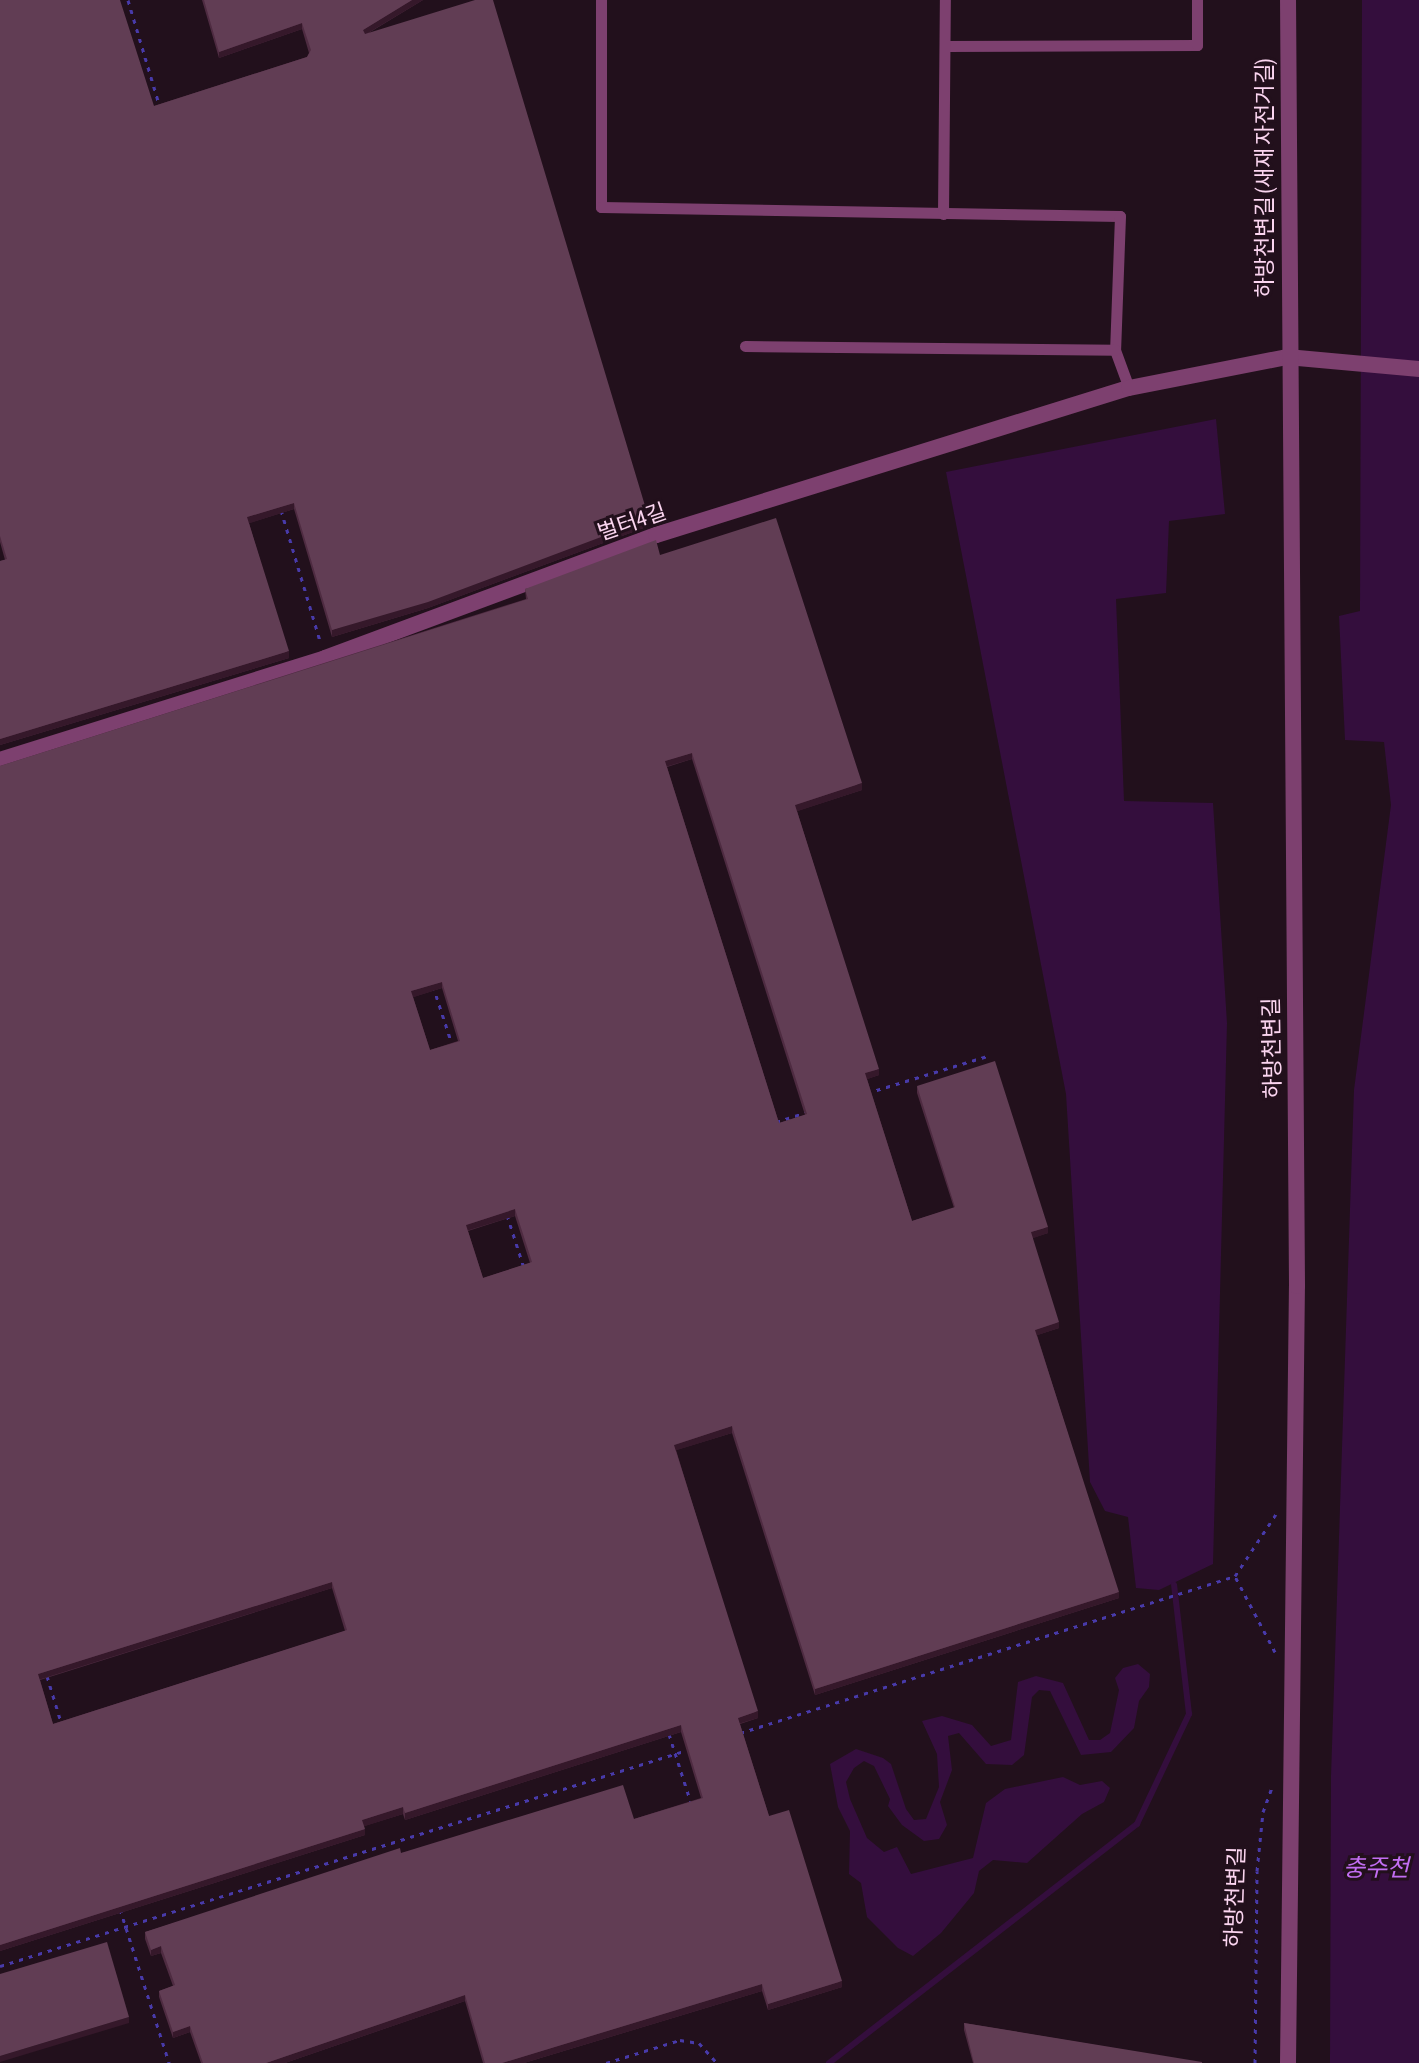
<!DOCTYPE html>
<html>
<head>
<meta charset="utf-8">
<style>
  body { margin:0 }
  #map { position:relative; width:1419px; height:2063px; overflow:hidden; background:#22101c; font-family:"Asap Condensed","Noto Sans KR",sans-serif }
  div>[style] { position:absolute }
  .water>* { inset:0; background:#340e3d }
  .stream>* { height:6px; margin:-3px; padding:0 3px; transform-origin:3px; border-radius:3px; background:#340e3d }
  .path>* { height:3px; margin-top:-1.5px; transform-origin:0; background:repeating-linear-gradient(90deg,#483aaa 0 4px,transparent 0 10px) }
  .service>* { height:11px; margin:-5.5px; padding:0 5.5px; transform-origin:5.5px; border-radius:5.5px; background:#7d406f }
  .minor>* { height:16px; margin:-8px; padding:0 8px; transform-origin:8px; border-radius:8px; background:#7d406f }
  .wall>* { inset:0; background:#4e2b41 }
  .shaded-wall>* { inset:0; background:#35182a }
  .building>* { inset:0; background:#613d54 }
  span { translate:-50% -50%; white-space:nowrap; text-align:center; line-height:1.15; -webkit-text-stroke:6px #22101c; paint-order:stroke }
  .street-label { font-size:22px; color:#fbd5f0 }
  .water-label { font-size:24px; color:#c26df1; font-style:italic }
</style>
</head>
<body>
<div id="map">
  <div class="water">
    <i style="clip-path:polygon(1362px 0,1419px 0,1419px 2063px,1330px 2063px,1331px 1776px,1354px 1090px,1391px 805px,1384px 742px,1345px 740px,1339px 616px,1360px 611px)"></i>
    <i style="clip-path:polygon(1216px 419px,1225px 514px,1169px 521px,1166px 593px,1116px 599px,1124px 801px,1213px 803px,1227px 1023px,1213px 1564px,1159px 1590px,1136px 1588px,1128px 1517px,1105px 1511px,1090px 1482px,1066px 1094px,946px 472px)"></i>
    <i style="clip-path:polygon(1138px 1664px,1150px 1674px,1149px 1687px,1139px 1701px,1134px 1728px,1111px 1752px,1081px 1755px,1050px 1691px,1039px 1690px,1032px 1697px,1024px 1755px,1012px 1765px,986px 1764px,959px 1733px,948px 1736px,952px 1770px,940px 1802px,947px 1825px,939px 1839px,924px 1841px,902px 1825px,888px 1806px,890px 1799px,874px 1766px,864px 1761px,854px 1768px,846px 1782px,850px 1799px,867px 1838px,884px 1852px,897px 1847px,911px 1874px,973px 1858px,986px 1803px,1005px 1789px,1063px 1777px,1080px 1785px,1102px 1781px,1110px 1788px,1104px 1802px,1082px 1814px,1027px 1863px,993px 1860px,979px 1871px,974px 1893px,941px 1933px,913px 1956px,898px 1948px,867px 1917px,861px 1883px,849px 1874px,850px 1831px,838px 1807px,830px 1764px,856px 1749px,883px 1758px,891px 1764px,906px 1809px,914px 1820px,926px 1819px,939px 1787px,937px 1754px,922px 1721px,942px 1716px,972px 1725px,991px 1746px,1011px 1740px,1018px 1682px,1036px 1676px,1063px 1683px,1089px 1740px,1100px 1740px,1110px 1733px,1119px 1690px,1115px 1678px,1123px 1668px)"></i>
  </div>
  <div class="stream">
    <i style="left:829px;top:2063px;width:390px;rotate:-37.8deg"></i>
    <i style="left:1137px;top:1824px;width:122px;rotate:-64.7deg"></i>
    <i style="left:1189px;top:1714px;width:130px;rotate:-96.6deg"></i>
  </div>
  <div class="path">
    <i style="left:128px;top:0;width:109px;rotate:73.4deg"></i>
    <i style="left:281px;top:510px;width:137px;rotate:73.4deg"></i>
    <i style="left:433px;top:986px;width:61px;rotate:71.9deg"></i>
    <i style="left:867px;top:1093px;width:126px;rotate:-17.1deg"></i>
    <i style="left:776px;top:1122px;width:33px;rotate:-18deg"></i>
    <i style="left:507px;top:1215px;width:56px;rotate:72.2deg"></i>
    <i style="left:1275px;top:1652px;width:86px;rotate:-117.8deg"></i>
    <i style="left:1235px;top:1576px;width:74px;rotate:-56.5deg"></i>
    <i style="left:47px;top:1676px;width:48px;rotate:73.1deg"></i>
    <i style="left:740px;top:1733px;width:519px;rotate:-17.6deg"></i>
    <i style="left:669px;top:1734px;width:72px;rotate:72.3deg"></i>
    <i style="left:120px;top:1909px;width:162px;rotate:72.3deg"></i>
    <i style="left:0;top:1966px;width:720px;rotate:-17.45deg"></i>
    <i style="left:606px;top:2063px;width:77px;rotate:-17.3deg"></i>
    <i style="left:680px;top:2040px;width:19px;rotate:9deg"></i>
    <i style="left:699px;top:2043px;width:27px;rotate:48deg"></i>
    <i style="left:1255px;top:2063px;width:192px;rotate:-89.4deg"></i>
    <i style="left:1257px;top:1871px;width:59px;rotate:-84.2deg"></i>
    <i style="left:1263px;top:1812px;width:27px;rotate:-70deg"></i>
  </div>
  <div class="service">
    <i style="left:601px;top:0;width:207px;rotate:90deg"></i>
    <i style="left:601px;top:207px;width:519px;rotate:0.99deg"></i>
    <i style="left:1120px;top:216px;width:134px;rotate:92.1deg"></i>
    <i style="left:1115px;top:350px;width:40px;rotate:69.8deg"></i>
    <i style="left:945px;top:46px;width:252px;rotate:-0.2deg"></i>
    <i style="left:1197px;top:45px;width:45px;rotate:-90deg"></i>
    <i style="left:943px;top:214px;width:214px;rotate:-89.5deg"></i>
    <i style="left:745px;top:346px;width:370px;rotate:0.6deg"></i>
  </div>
  <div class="minor">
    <i style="left:0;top:760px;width:341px;rotate:-17.4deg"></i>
    <i style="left:325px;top:658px;width:353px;rotate:-20.4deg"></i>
    <i style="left:656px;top:535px;width:495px;rotate:-17.3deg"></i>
    <i style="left:1129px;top:388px;width:161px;rotate:-11.1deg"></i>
    <i style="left:1287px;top:357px;width:133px;rotate:5.2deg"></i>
    <i style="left:1288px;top:2063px;width:777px;rotate:-89.34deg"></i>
    <i style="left:1297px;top:1286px;width:1286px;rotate:-90.4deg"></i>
  </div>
  <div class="wall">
    <i style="clip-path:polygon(0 0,154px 106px,307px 57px,309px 53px,302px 29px,219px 58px,202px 0,423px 0,367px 34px,649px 526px,428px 608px,332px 637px,294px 509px,249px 523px,289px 658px,0 745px,0 561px,5px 560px,0 542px)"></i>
    <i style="clip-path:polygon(evenodd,660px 555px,862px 790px,797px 811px,879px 1075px,867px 1079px,912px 1221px,954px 1208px,917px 1093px,917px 1086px,1048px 1233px,1032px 1238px,1059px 1328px,1037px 1335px,1119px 1598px,815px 1695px,732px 1433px,676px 1450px,758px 1718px,740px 1724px,769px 1816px,842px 1987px,768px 2010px,762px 1991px,524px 2063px,483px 2063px,465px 2001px,285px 2063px,201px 2063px,190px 2032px,173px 2038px,159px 1997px,159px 1991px,173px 1986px,161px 1953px,151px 1956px,145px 1939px,145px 1932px,401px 1853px,634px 1819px,701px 1798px,681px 1732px,405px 1820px,403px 1814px,364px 1826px,365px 1835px,0 1951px,0 766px,526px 599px,525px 589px,660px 555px,692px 759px,805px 1115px,779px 1123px,667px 767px,692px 759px,660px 555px,442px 988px,458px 1041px,430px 1050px,413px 997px,442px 988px,660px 555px,515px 1216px,530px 1263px,483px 1278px,468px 1231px,515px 1216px,660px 555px,332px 1588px,345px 1631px,53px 1724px,40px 1680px,332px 1588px)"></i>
    <i style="clip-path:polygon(964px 2023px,1202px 2063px,973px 2063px,964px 2030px)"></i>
  </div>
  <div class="shaded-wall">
    <i style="clip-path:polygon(412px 0,423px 0,363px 36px,363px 30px)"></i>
    <i style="clip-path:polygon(302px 23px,302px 29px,219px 58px,219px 52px)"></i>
    <i style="clip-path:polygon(294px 503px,294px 509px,247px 524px,247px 517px)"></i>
    <i style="clip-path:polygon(649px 519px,649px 526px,428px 608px,332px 637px,332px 630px)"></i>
    <i style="clip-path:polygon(289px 651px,289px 658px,0 745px,0 739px)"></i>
    <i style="clip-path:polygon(692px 753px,692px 759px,665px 767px,665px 761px)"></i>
    <i style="clip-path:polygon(862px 783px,862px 790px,795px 812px,795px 805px)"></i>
    <i style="clip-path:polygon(442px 982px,442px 988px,411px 998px,411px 991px)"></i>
    <i style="clip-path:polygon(879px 1069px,879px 1075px,865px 1080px,865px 1073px)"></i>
    <i style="clip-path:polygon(515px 1209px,515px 1216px,466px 1231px,466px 1225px)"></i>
    <i style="clip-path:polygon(1048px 1227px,1048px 1233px,1031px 1239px,1031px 1232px)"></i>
    <i style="clip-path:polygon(1059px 1322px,1059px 1328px,1035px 1336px,1035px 1330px)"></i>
    <i style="clip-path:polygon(732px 1426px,732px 1433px,674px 1451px,674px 1445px)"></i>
    <i style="clip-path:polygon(332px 1582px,332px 1588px,38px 1680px,38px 1674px)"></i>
    <i style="clip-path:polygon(1119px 1592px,1119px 1598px,815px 1695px,815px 1689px)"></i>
    <i style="clip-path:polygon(758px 1711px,758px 1718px,738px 1724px,738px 1718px)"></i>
    <i style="clip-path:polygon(681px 1725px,681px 1732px,405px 1820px,405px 1813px)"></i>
    <i style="clip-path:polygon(403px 1807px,403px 1814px,362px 1827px,362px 1820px)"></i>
    <i style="clip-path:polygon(365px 1829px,365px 1835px,0 1951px,0 1945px)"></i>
    <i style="clip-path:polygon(161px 1946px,161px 1953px,151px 1956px,151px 1950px)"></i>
    <i style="clip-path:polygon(842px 1981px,842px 1987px,768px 2010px,768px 2004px)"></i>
    <i style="clip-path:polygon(762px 1984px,762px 1991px,524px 2063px,502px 2063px)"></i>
    <i style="clip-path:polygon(465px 1995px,465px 2001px,285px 2063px,266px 2063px)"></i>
    <i style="clip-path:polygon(129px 2017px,129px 2023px,0 2062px,0 2056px)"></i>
    <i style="clip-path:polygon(190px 2026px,190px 2032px,173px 2038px,173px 2032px)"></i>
  </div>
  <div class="building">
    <i style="clip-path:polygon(0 0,120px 0,154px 106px,307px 57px,311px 50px,302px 23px,219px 52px,204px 0,412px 0,363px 30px,365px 34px,475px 0,493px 0,649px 519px,428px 602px,332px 630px,294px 503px,247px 517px,289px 651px,0 739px,0 561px,7px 559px,0 536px)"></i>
    <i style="clip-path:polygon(evenodd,776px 518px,862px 783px,795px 805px,879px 1069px,865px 1073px,912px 1221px,955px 1207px,917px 1086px,995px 1061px,1048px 1227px,1031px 1232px,1059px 1322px,1035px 1330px,1119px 1592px,815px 1689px,732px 1426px,674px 1445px,758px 1711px,738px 1718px,769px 1816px,789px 1810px,842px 1981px,768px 2004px,762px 1984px,502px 2063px,485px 2063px,465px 1995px,266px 2063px,203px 2063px,190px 2026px,173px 2032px,159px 1991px,175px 1985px,161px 1946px,151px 1950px,145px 1932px,400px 1848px,401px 1853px,623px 1785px,634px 1819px,703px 1798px,681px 1725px,405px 1813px,403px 1807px,362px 1820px,365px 1829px,0 1945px,0 766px,528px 599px,525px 589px,656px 540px,660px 555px,776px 518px,692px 753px,807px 1114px,779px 1123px,665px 761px,692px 753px,776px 518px,442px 982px,460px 1041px,430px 1050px,411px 991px,442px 982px,776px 518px,515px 1209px,532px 1262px,483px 1278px,466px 1225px,515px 1209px,776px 518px,332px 1582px,347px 1630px,53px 1724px,38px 1674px,332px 1582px)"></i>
    <i style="clip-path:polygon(107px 1942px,129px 2017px,0 2056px,0 1974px)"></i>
    <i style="clip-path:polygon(964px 2023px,1202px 2062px,1202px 2063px,974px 2063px)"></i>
  </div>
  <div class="street-label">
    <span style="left:1265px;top:178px;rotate:-90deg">하방천변길 (새재 자전거길)</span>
    <span style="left:632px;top:522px;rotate:-19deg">벌터4길</span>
    <span style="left:1272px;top:1048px;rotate:-91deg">하방천변길</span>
    <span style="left:1235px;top:1897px;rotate:-88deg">하방천변길</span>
  </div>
  <div class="water-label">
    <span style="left:1376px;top:1868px">충주천</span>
  </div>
</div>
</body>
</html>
